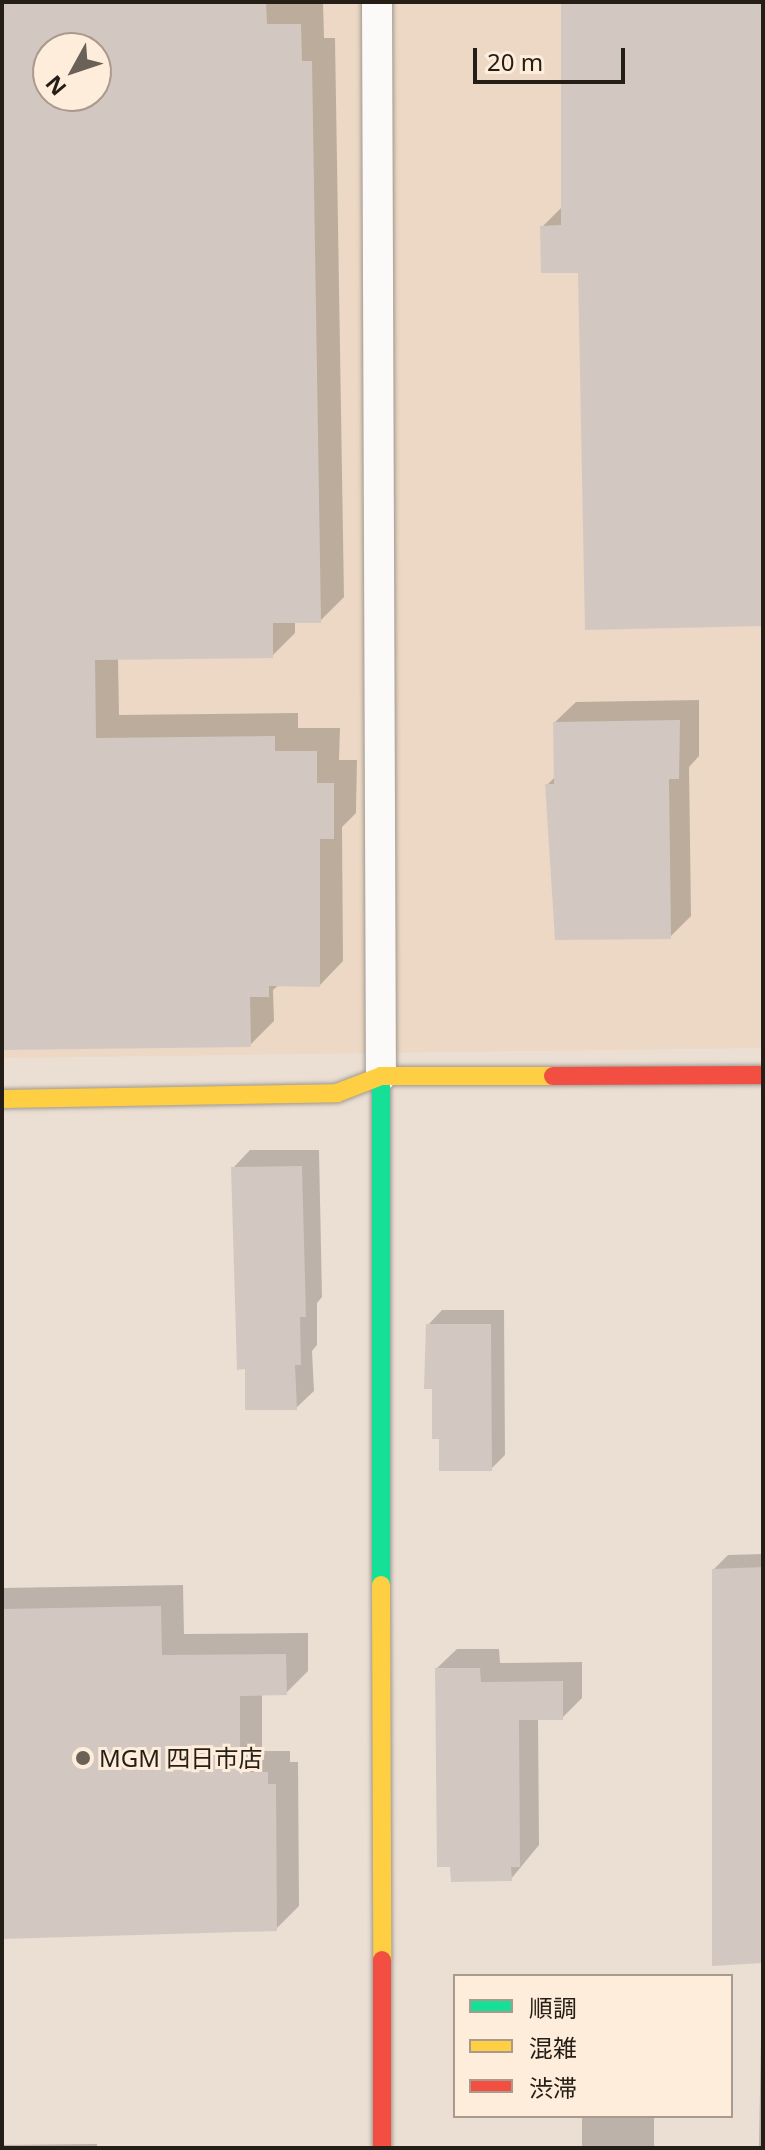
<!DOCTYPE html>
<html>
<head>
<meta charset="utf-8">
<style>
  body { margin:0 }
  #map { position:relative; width:765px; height:2150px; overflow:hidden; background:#ebdfd4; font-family:"Noto Sans","Noto Sans JP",sans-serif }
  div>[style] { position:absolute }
  .built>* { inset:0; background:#ecd8c4 }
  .shadow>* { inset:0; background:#0003 }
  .building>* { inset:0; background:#d3c8c1 }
  .roads { filter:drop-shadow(0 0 2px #a0988f) drop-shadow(0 0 2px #a0988f) }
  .lane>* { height:30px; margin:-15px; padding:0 15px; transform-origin:15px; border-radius:15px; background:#fcfaf9 }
  .fast>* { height:18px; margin:-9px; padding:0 9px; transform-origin:9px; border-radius:9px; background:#16e098 }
  .slow>* { height:18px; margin:-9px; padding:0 9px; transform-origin:9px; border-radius:9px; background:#ffcf43 }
  .jam>* { height:18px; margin:-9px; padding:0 9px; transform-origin:9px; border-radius:9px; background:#f24e42 }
  .dots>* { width:22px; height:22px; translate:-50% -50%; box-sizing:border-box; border:4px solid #ffeddc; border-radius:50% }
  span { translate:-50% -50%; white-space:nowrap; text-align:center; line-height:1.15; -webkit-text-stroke:6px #ffeddc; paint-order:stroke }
  .poi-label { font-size:24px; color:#251e16 }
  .left { translate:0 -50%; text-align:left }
  .frame { position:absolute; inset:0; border:4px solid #251e16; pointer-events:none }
  .legend { position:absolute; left:453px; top:1974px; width:280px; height:144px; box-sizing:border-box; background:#ffeddc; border:2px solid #a89a8d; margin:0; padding:10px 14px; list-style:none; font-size:24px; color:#251e16 }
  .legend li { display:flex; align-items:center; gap:16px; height:40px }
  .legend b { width:40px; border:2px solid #a89a8d }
  .north { position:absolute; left:32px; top:32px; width:80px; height:80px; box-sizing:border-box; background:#ffeddc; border:2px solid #a89a8d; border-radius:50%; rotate:230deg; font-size:22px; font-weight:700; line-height:32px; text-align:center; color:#251e16 }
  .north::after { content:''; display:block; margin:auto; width:28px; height:36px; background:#6a6258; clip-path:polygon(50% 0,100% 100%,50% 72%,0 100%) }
  .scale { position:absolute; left:473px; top:48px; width:152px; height:36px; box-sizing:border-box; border:4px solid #251e16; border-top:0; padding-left:10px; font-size:24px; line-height:28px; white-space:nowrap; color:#251e16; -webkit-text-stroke:6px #ffeddc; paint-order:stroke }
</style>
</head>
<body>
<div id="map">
  <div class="built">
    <i style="clip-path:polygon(evenodd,2px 2px,763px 2px,763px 1048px,2px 1058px,2px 2px,48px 48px,96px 48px,96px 96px,48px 96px,48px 48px)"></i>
  </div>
  <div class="shadow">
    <i style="clip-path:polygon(evenodd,2px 2px,323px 2px,324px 38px,335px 38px,344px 597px,320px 621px,295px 621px,295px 633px,272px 656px,118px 658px,119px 715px,298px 713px,298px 728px,340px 728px,339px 760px,357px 760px,356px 813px,342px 827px,343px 961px,320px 985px,280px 984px,273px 990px,274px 1021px,250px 1045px,2px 1047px,2px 2px,48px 48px,96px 48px,96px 96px,48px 96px,48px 48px)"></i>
    <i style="clip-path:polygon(563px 2px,763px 2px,763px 624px,580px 271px,542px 227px,563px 206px)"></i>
    <i style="clip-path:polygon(699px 700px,699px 756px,689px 767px,691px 916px,670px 937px,547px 785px,556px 776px,555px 722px,576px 702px)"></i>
    <i style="clip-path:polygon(250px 1150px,319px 1150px,322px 1297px,317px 1303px,317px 1345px,312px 1351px,314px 1391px,296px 1408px,247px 1367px,233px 1168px)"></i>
    <i style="clip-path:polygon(442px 1310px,504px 1310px,505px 1455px,491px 1469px,441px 1437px,428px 1325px)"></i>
    <i style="clip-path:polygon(763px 1554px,763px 1961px,714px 1569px,728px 1555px)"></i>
    <i style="clip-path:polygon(183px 1585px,184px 1634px,308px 1633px,308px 1671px,286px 1693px,262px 1694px,262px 1751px,290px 1751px,290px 1762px,298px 1762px,299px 1906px,276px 1929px,2px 1937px,2px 1588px)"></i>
    <i style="clip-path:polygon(457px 1649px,499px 1649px,500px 1663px,582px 1662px,582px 1698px,562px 1718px,538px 1718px,539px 1845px,511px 1879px,437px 1668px)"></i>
    <i style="clip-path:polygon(763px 2033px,763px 2148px,759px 2148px,761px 2035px)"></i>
    <i style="clip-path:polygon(582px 2116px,654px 2116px,654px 2148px,582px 2148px)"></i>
    <i style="clip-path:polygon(97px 2144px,97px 2148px,2px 2148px,2px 2145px)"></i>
  </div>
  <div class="building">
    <i style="clip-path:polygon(evenodd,2px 2px,266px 2px,267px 24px,301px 24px,302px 61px,312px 61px,321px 623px,273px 623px,273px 658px,95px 660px,96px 738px,275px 736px,275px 751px,317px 751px,317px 783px,334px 783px,334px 839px,320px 839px,320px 987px,269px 986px,269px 997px,250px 997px,251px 1047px,2px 1050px,2px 2px,48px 48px,96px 48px,96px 96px,48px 96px,48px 48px)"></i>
    <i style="clip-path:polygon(561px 2px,763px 2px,763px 626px,585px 630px,578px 273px,541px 273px,540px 226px,561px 225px)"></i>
    <i style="clip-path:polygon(680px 720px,679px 779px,669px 779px,671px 939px,555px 940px,545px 784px,554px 784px,553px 722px)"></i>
    <i style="clip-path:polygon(302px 1166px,306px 1317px,300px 1317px,301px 1365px,295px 1365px,297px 1410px,245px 1410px,245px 1369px,237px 1370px,231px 1167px)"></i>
    <i style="clip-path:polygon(426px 1324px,491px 1324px,492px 1471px,439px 1471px,439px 1439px,432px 1439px,432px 1389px,424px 1389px)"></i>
    <i style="clip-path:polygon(763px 1567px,763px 1963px,712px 1966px,712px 1569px)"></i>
    <i style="clip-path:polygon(161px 1606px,162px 1655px,286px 1654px,287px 1695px,240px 1696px,240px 1772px,268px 1772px,268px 1784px,276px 1784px,277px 1931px,2px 1939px,2px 1609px)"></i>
    <i style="clip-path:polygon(435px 1668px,480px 1668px,481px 1682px,563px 1681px,563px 1720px,519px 1720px,520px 1867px,511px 1867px,512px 1881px,451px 1882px,450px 1867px,437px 1867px)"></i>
  </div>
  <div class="roads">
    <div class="lane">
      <i style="left:377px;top:2px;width:1074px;rotate:89.79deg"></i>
    </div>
    <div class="fast">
      <i style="left:381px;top:1076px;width:509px;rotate:90deg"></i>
    </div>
    <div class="slow">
      <i style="left:2px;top:1099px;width:335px;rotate:-1deg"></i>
      <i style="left:337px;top:1093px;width:47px;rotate:-21.1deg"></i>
      <i style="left:381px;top:1076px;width:172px"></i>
      <i style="left:381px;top:1585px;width:375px;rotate:89.8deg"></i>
    </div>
    <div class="jam">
      <i style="left:553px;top:1076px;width:210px;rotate:-0.3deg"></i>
      <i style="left:382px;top:1960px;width:188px;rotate:90deg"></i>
    </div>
  </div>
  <div class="dots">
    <i style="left:83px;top:1758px;background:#6a6258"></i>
  </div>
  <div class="poi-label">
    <span class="left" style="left:99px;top:1758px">MGM 四日市店</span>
  </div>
  <div class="frame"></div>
  <ul class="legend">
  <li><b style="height:10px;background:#16e098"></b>順調</li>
  <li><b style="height:10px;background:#ffcf43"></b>混雑</li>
  <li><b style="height:10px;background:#f24e42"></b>渋滞</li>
  </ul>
  <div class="north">N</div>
  <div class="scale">20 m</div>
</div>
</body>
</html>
